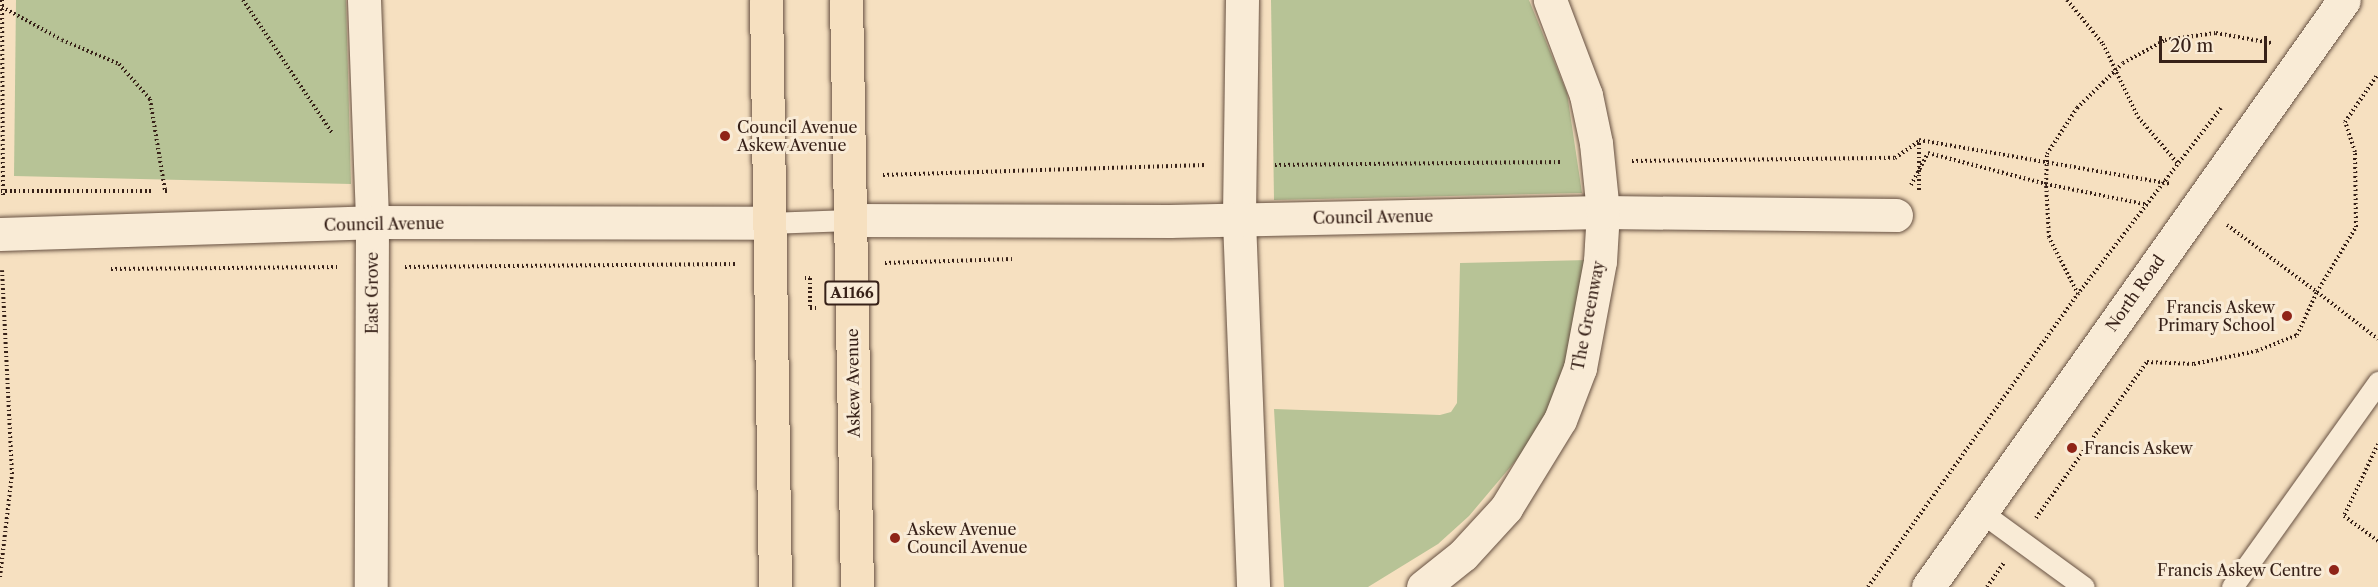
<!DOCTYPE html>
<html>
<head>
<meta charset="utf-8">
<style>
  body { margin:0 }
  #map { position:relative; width:2378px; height:587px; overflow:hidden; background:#f6e0c0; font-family:"Libre Caslon Text",serif }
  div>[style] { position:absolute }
  .green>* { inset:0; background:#b7c396 }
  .path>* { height:4px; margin-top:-2px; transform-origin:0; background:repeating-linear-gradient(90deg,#372118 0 1.5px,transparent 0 4.5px) }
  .roads { filter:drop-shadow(0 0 2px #675142) drop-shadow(0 0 2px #675142) }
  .lane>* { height:21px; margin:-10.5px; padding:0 10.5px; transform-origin:10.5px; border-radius:10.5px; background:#f9ebd6 }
  .street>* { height:33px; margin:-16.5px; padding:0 16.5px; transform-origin:16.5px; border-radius:16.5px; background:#f9ebd6 }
  .secondary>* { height:33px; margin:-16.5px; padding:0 16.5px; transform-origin:16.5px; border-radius:16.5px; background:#f9ebd6 }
  .primary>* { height:33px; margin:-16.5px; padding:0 16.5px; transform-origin:16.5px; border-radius:16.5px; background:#f6e0c0 }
  .dots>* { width:16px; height:16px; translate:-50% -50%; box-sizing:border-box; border:3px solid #f9ebd6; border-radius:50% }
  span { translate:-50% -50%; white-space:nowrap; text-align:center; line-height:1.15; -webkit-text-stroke:6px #f9ebd6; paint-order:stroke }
  .shield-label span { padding:2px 4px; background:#f9ebd6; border:2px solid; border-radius:4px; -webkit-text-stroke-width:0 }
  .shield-label { font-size:15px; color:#372118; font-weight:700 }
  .poi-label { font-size:16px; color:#372118 }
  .left { translate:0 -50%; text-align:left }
  .right { translate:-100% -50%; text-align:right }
  .street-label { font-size:16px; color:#372118 }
  .scale { position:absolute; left:2159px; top:36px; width:108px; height:27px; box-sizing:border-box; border:3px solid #372118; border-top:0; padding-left:8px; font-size:18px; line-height:21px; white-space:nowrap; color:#372118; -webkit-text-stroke:4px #f9ebd6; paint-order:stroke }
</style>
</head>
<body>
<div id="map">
  <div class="green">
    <i style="clip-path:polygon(16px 0,346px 0,351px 184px,14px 176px)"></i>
    <i style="clip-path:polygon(1271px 0,1529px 0,1567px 93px,1582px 193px,1274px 200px)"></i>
    <i style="clip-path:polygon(1589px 260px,1575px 341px,1544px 417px,1523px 452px,1469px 516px,1438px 544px,1368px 587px,1284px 587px,1274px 409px,1440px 415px,1451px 412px,1457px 403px,1460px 263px)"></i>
  </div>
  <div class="path">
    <i style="left:2px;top:0;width:198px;rotate:89.7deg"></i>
    <i style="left:243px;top:0;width:160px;rotate:56.2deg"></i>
    <i style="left:2067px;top:0;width:57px;rotate:50.7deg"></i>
    <i style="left:2103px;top:44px;width:81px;rotate:64.4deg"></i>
    <i style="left:2138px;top:117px;width:63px;rotate:49.5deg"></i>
    <i style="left:2px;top:7px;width:68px;rotate:28.8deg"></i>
    <i style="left:62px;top:40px;width:62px;rotate:22.8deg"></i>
    <i style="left:119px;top:64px;width:47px;rotate:48.5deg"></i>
    <i style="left:150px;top:99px;width:93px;rotate:80.7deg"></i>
    <i style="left:165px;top:191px;width:5px"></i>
    <i style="left:2221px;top:108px;width:235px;rotate:127.6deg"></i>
    <i style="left:2078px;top:294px;width:64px;rotate:-117deg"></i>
    <i style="left:2049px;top:237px;width:53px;rotate:-93.2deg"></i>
    <i style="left:2046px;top:184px;width:30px;rotate:-88deg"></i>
    <i style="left:2047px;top:154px;width:55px;rotate:-56.9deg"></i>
    <i style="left:2077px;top:108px;width:64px;rotate:-44.4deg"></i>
    <i style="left:2123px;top:63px;width:48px;rotate:-28.7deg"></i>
    <i style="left:2165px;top:40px;width:51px;rotate:-7.8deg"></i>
    <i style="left:2216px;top:33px;width:56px;rotate:10.3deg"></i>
    <i style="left:1632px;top:161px;width:263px;rotate:-0.7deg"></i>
    <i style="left:1895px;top:158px;width:29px;rotate:-35deg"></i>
    <i style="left:1275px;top:165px;width:287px;rotate:-0.6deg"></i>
    <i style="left:883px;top:175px;width:322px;rotate:-1.8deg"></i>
    <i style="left:1911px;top:185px;width:36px;rotate:-62deg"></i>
    <i style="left:1928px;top:153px;width:122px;rotate:14.7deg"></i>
    <i style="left:2046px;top:184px;width:104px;rotate:11.6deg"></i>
    <i style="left:1919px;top:190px;width:50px;rotate:-90deg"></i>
    <i style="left:1919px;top:140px;width:255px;rotate:9.9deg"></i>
    <i style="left:1px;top:191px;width:151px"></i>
    <i style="left:2227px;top:225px;width:112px;rotate:36.7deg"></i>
    <i style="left:2317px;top:292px;width:76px;rotate:-59deg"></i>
    <i style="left:2356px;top:227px;width:75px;rotate:-90.8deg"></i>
    <i style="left:2355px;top:152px;width:32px;rotate:-108deg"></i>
    <i style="left:2345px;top:122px;width:58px;rotate:-55.5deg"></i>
    <i style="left:885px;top:263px;width:127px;rotate:-1.8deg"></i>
    <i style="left:405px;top:267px;width:331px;rotate:-0.5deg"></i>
    <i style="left:111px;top:269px;width:226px;rotate:-0.5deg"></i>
    <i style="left:805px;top:278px;width:5px"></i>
    <i style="left:810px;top:278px;width:30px;rotate:90deg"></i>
    <i style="left:810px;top:308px;width:8px"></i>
    <i style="left:2378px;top:444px;width:80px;rotate:115.3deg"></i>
    <i style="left:2344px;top:516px;width:42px;rotate:36.3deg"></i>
    <i style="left:2036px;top:518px;width:191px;rotate:-54.6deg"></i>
    <i style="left:2147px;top:362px;width:47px;rotate:2.4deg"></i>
    <i style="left:2194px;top:364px;width:64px;rotate:-11.7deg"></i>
    <i style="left:2257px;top:351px;width:43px;rotate:-21.8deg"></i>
    <i style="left:2297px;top:335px;width:47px;rotate:-65.1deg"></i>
    <i style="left:2317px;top:292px;width:77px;rotate:37.6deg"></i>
    <i style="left:0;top:577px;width:104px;rotate:-83.4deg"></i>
    <i style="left:12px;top:474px;width:204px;rotate:-92.8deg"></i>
    <i style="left:1868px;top:587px;width:360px;rotate:-54.4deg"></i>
    <i style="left:1987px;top:587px;width:29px;rotate:-55deg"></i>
  </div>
  <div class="roads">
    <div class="lane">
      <i style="left:768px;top:223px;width:82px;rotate:-2.1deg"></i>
      <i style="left:1981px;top:512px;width:127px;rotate:36.1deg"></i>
      <i style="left:2232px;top:587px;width:252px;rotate:-54.5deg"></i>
    </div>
    <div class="street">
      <i style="left:364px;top:0;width:222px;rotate:87.9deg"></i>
      <i style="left:372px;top:222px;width:365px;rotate:90.2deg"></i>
      <i style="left:1242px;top:0;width:220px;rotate:90.8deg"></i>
      <i style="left:1239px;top:220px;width:367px;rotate:87.8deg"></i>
      <i style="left:850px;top:220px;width:319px;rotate:0.2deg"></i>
      <i style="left:1169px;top:221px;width:434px;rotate:-1.2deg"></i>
      <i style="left:1603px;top:212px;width:293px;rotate:0.6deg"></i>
      <i style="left:0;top:234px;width:372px;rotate:-1.8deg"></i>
      <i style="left:372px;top:222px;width:396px;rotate:0.1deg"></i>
      <i style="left:1423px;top:587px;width:51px;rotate:-38.7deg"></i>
      <i style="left:1463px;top:555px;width:64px;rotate:-47.5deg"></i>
      <i style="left:1506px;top:508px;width:103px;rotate:-58.5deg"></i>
      <i style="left:1560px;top:420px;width:56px;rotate:-69deg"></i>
      <i style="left:1580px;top:368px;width:109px;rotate:-79.4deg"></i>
      <i style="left:1600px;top:261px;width:49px;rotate:-86.5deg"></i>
      <i style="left:1603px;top:212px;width:69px;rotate:-95.8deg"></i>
      <i style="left:1596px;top:143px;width:49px;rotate:-101.8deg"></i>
      <i style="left:1586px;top:95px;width:102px;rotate:-110.8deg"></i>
    </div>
    <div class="secondary">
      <i style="left:1928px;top:587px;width:719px;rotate:-54.68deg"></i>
    </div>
    <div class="primary">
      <i style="left:766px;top:0;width:587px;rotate:89.12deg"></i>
      <i style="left:846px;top:0;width:587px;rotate:88.93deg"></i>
    </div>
  </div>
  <div class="dots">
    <i style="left:725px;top:136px;background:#8f2418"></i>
    <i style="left:2287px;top:316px;background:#8f2418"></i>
    <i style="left:2072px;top:448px;background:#8f2418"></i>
    <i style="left:895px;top:538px;background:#8f2418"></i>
    <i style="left:2334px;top:570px;background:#8f2418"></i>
  </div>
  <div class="shield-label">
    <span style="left:852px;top:293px">A1166</span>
  </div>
  <div class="poi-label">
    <span class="left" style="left:737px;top:136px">Council Avenue<br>Askew Avenue</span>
    <span class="right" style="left:2275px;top:316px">Francis Askew<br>Primary School</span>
    <span class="left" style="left:2084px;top:448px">Francis Askew</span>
    <span class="left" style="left:907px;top:538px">Askew Avenue<br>Council Avenue</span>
    <span class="right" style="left:2322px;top:570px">Francis Askew Centre</span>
  </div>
  <div class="street-label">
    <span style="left:1373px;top:217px;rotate:-1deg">Council Avenue</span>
    <span style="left:384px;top:224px;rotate:-1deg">Council Avenue</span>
    <span style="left:372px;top:293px;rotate:-90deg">East Grove</span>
    <span style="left:2135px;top:293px;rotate:-55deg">North Road</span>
    <span style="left:1588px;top:316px;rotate:-79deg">The Greenway</span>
    <span style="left:853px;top:383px;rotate:-91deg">Askew Avenue</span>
  </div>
  <div class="scale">20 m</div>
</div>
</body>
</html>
